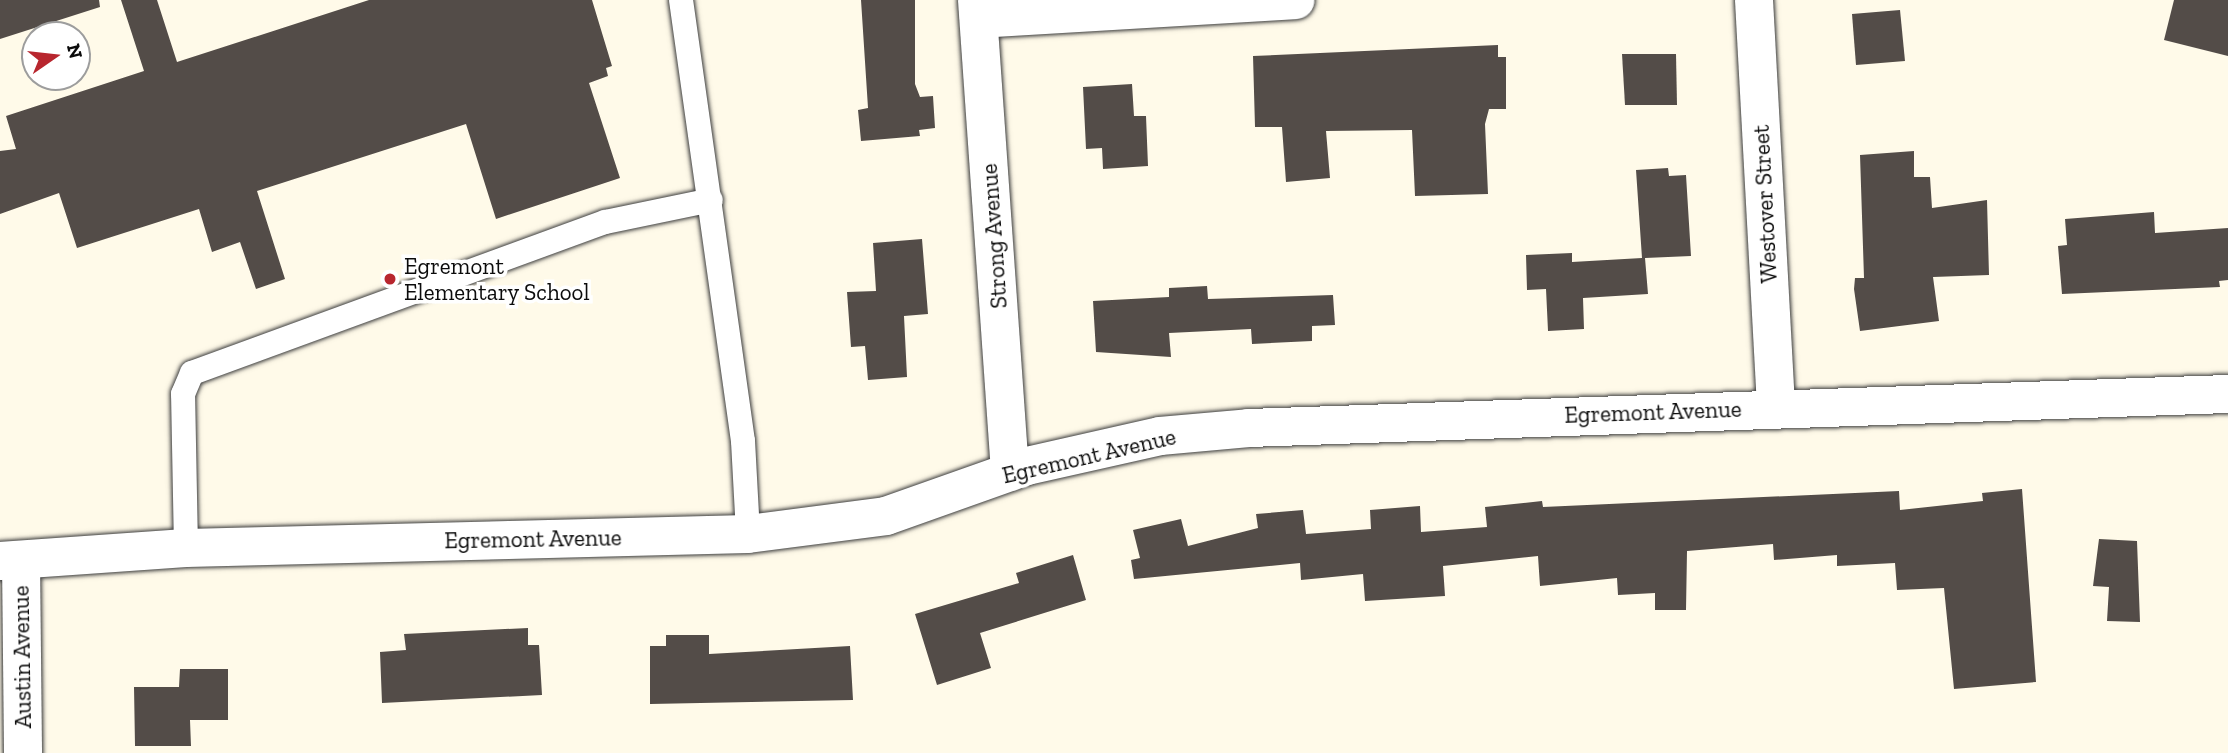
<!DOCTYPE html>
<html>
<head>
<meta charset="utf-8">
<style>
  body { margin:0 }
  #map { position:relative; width:2228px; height:753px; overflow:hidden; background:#fffae9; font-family:"Zilla Slab",serif }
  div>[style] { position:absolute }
  .building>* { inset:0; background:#534c48 }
  .roads { filter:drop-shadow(0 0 2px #3e3e3e) drop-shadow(0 0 2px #3e3e3e) }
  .service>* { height:24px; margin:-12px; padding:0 12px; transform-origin:12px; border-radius:12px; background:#fff }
  .minor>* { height:38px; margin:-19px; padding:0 19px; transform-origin:19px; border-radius:19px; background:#fff }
  .dots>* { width:19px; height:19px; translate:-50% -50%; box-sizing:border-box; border:4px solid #fff; border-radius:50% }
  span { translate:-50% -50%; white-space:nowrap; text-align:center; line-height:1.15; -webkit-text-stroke:7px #fff; paint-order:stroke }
  .street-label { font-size:23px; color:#0b0b0b }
  .poi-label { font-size:23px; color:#0b0b0b }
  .left { translate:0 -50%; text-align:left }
  .north { position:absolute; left:21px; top:21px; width:70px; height:70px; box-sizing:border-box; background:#fff; border:2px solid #9d9d9d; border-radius:50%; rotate:76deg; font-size:19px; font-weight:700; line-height:28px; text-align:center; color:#0b0b0b }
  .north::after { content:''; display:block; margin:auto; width:24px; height:32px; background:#b8262e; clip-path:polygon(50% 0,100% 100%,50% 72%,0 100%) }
</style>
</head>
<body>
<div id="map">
  <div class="building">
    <i style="clip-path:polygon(0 0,99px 0,100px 7px,0 39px)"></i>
    <i style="clip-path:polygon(121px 0,157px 0,177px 62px,369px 0,592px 0,612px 66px,606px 68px,608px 76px,589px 83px,620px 178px,496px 219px,466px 124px,257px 191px,285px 279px,256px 289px,240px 242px,212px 252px,199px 209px,77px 248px,59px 193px,0 214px,0 151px,16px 149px,6px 116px,144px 71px)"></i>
    <i style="clip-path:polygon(861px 0,915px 0,915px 84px,920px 97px,933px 96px,935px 128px,919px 130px,920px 136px,861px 141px,858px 110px,868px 108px)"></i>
    <i style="clip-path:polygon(2174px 0,2228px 0,2228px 56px,2164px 40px)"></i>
    <i style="clip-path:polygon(1900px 10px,1905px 61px,1856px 65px,1852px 14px)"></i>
    <i style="clip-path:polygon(1498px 45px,1498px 57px,1506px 57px,1506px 109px,1489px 109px,1485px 124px,1488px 194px,1415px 196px,1412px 130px,1326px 131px,1330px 178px,1286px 182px,1282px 127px,1255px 127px,1253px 56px)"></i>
    <i style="clip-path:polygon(1622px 54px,1676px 54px,1677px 105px,1625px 105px)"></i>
    <i style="clip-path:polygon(1132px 84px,1134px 116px,1146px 116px,1148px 166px,1103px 169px,1102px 148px,1086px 149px,1083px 87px)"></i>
    <i style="clip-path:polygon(1914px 151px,1914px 177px,1930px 177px,1932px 208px,1987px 200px,1989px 275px,1933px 277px,1939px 321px,1860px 331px,1854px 289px,1855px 278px,1864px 278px,1860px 155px)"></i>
    <i style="clip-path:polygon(1668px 168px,1669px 176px,1686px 175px,1691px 256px,1645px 258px,1648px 294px,1583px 298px,1584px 329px,1548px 331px,1546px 289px,1527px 290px,1526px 255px,1572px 253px,1572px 262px,1642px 258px,1636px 170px)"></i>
    <i style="clip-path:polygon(2154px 212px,2155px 233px,2228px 228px,2228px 280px,2219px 281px,2220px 287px,2062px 294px,2058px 246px,2067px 245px,2065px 219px)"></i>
    <i style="clip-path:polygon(922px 239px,928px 314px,904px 316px,907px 377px,868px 380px,865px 346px,851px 347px,847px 292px,876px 291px,873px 243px)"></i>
    <i style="clip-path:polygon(1207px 286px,1208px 299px,1333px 295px,1335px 325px,1312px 326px,1312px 341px,1252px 344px,1251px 329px,1169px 333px,1171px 357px,1096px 352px,1093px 301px,1169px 297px,1169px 288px)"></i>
    <i style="clip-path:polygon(2022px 489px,2036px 682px,1954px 689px,1944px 588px,1897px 590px,1895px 563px,1837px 566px,1837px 555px,1774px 560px,1773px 544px,1687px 551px,1686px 610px,1655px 610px,1655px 593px,1618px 595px,1617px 578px,1540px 586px,1538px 556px,1443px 566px,1445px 596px,1365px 601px,1363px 574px,1301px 580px,1300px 563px,1134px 579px,1131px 560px,1140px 558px,1133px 530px,1181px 519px,1188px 546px,1258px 528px,1256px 514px,1303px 510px,1306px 534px,1371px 529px,1370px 510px,1420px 506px,1421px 532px,1487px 527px,1485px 507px,1542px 501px,1543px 507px,1899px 491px,1900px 510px,1983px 501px,1982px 493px)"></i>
    <i style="clip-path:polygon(2099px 539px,2137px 541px,2140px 622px,2107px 621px,2109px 587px,2093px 586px)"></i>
    <i style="clip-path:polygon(1073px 555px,1086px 600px,980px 633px,991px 668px,937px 685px,915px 614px,1019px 583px,1016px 573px)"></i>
    <i style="clip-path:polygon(528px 628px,528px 645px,539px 645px,542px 695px,382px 703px,380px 652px,406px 650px,404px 634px)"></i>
    <i style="clip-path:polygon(666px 635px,709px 635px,709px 654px,850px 646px,853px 700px,650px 704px,650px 646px,666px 646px)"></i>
    <i style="clip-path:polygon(180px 669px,228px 669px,228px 720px,190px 720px,191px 746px,135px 746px,134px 687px,179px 687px)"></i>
  </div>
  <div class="roads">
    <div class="service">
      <i style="left:681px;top:0;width:445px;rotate:82deg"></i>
      <i style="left:743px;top:441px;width:93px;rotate:86.9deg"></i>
      <i style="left:186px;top:548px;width:154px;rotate:-91.1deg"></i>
      <i style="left:183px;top:394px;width:23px;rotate:-67deg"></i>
      <i style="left:192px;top:373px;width:440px;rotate:-20.1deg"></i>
      <i style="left:605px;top:222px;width:108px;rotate:-11.7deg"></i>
    </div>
    <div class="minor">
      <i style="left:977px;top:0;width:473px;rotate:86deg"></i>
      <i style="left:1754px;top:0;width:409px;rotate:86.9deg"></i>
      <i style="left:979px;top:19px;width:317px;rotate:-3.4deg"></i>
      <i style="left:21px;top:560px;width:193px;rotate:89.4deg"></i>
      <i style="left:0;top:561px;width:186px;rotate:-4deg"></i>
      <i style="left:186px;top:548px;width:562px;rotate:-1.43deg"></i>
      <i style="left:748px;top:534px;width:139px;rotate:-7.4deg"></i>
      <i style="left:886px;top:516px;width:150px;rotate:-19.5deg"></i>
      <i style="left:1027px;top:466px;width:136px;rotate:-12.7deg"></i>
      <i style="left:1160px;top:436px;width:89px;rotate:-5.1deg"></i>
      <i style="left:1249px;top:428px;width:980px;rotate:-1.99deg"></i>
    </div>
  </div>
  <div class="dots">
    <i style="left:390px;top:279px;background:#b8262e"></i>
  </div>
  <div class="street-label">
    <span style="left:1765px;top:204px;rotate:-93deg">Westover Street</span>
    <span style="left:994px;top:236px;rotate:-94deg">Strong Avenue</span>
    <span style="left:1653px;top:412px;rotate:-2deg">Egremont Avenue</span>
    <span style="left:1089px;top:456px;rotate:-13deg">Egremont Avenue</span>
    <span style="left:533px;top:539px;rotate:-1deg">Egremont Avenue</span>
    <span style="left:22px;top:657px;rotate:-91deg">Austin Avenue</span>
  </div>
  <div class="poi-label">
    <span class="left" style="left:404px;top:279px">Egremont<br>Elementary School</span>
  </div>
  <div class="north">N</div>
</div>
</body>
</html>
